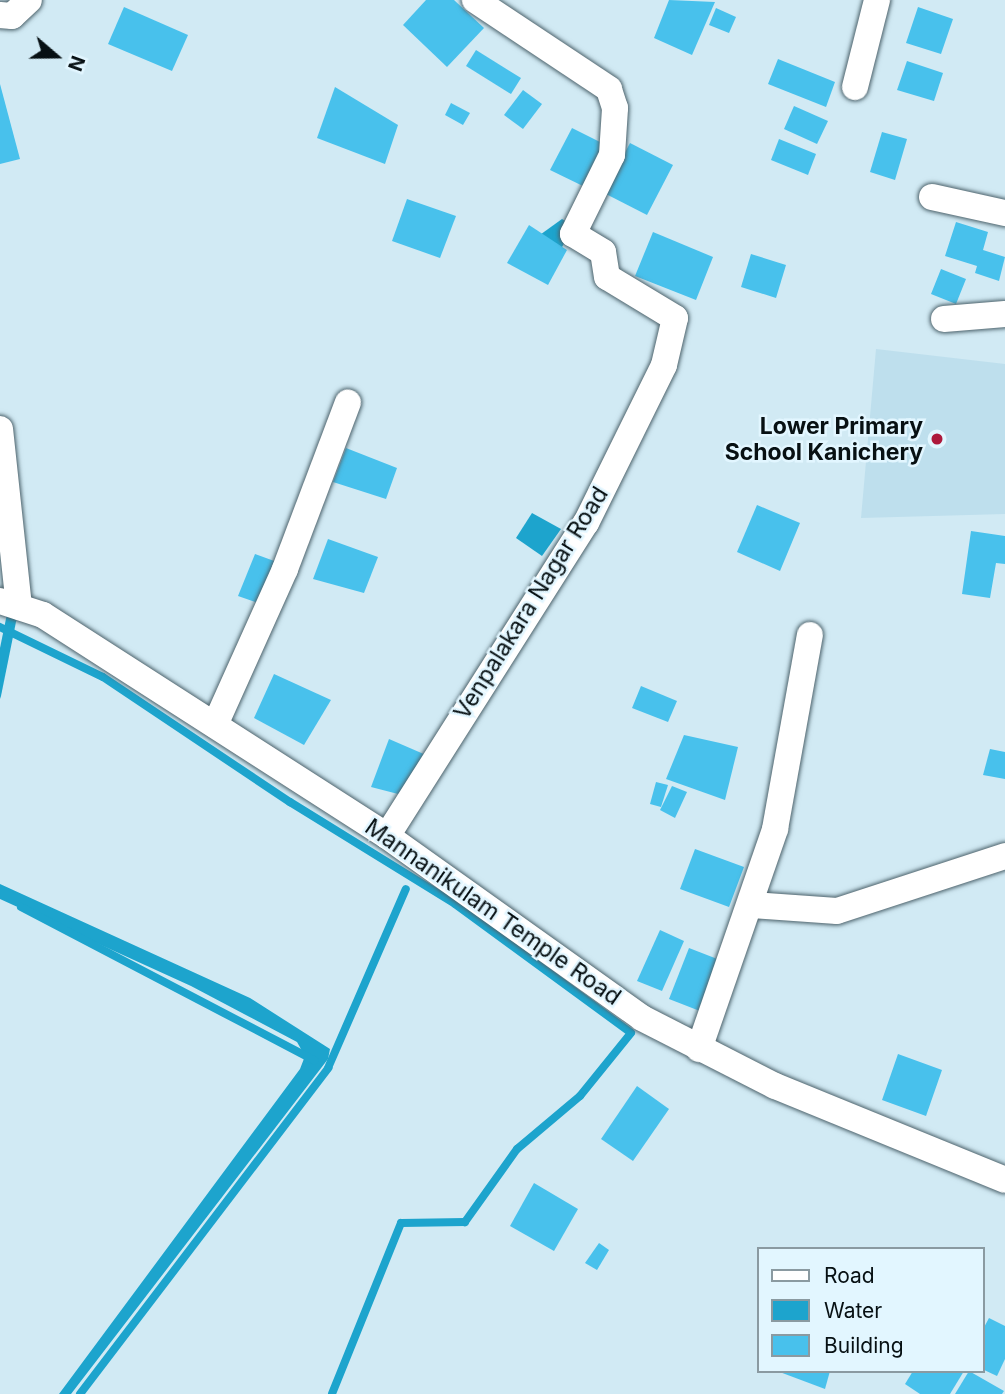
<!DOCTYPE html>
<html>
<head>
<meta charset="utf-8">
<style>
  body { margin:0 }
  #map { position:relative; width:1005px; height:1394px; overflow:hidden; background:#d1eaf4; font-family:Inter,sans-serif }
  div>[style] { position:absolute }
  .built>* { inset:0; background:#bedfed }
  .water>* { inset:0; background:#1da4cd }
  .stream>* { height:8px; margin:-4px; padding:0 4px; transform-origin:4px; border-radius:4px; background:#1da4cd }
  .building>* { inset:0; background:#48c1ec }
  .roads { filter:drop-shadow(0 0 2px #4d636c) drop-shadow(0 0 2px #4d636c) }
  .minor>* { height:26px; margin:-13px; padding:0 13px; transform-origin:13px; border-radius:13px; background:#fff }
  .dots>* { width:19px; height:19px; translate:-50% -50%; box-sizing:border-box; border:4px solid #e2f6ff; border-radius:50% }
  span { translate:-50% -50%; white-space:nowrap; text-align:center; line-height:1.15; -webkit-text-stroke:5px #e2f6ff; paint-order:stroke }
  .poi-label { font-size:23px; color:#071013; font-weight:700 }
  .right { translate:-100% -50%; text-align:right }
  .street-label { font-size:23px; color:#071013 }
  .legend { position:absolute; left:757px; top:1247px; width:228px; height:126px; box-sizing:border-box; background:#e2f6ff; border:2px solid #8a9aa1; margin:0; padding:9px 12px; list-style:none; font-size:21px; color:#071013 }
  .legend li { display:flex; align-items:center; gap:14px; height:35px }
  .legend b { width:35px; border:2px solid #8a9aa1 }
  .north { position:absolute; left:21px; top:21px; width:70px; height:70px; -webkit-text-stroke:5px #e2f6ff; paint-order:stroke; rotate:110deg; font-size:19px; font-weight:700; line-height:28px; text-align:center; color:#071013 }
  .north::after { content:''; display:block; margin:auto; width:24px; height:32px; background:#071013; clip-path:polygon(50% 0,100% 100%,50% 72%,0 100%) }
</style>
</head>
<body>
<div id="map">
  <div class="built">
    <i style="clip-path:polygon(876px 349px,1005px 364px,1005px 514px,861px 518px)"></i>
  </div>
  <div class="water">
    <i style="clip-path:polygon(562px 219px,573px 226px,559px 253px,537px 237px)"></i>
    <i style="clip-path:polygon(532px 513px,561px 529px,542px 556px,516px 538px)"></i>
    <i style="clip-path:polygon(19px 607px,1px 696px,0 699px,0 648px,8px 609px)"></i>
    <i style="clip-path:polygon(0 884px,250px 998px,330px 1049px,328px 1059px,71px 1394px,59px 1394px,300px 1069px,305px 1056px,297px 1042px,191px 986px,0 899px)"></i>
  </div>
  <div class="stream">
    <i style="left:0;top:627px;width:114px;rotate:25.9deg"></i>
    <i style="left:103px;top:677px;width:225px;rotate:33.8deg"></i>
    <i style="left:290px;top:802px;width:194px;rotate:31.7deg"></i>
    <i style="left:455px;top:904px;width:218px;rotate:36.2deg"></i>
    <i style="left:631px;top:1033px;width:81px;rotate:129deg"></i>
    <i style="left:580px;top:1096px;width:82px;rotate:139.9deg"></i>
    <i style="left:517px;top:1149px;width:90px;rotate:125.5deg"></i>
    <i style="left:465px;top:1222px;width:64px;rotate:179.1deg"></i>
    <i style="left:401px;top:1223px;width:184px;rotate:112deg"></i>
    <i style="left:21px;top:907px;width:331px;rotate:27.6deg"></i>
    <i style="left:80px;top:1394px;width:410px;rotate:-52.7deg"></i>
    <i style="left:328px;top:1068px;width:195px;rotate:-66.5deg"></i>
  </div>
  <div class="building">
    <i style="clip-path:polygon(426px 0,454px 0,484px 28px,447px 67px,403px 25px)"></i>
    <i style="clip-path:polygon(669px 0,715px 2px,692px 55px,654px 38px)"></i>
    <i style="clip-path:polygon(124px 7px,188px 35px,172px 71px,108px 44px)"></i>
    <i style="clip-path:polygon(918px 7px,953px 19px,941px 54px,906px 43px)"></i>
    <i style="clip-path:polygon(716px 8px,736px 17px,729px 33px,709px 25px)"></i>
    <i style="clip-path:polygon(476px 50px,521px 78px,511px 94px,466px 66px)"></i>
    <i style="clip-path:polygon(778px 59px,835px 82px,826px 107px,768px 84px)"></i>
    <i style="clip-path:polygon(907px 61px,943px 73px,934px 101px,897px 90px)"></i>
    <i style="clip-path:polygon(0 84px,20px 159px,0 164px)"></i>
    <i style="clip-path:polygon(335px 87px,398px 125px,385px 164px,317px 138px)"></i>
    <i style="clip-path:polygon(523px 90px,542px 104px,523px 129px,504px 115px)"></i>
    <i style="clip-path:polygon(451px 103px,470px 113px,463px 125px,445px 115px)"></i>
    <i style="clip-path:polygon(794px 106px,828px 121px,817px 144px,784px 129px)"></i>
    <i style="clip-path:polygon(572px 128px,606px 145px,587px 188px,550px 170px)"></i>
    <i style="clip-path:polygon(882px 132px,907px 139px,895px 180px,870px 172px)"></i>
    <i style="clip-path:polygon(779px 139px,816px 154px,808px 175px,771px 160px)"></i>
    <i style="clip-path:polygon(630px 143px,673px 165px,647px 215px,604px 193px)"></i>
    <i style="clip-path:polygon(407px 199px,456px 216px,440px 258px,392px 241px)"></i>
    <i style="clip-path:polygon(956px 222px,988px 232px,983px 250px,1005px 257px,999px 281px,975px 273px,977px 266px,945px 256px)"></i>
    <i style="clip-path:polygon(529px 225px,567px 250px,548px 285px,507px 263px)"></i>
    <i style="clip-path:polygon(653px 232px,713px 257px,696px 300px,635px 276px)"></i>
    <i style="clip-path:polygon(751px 254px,786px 265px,776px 298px,741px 287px)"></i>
    <i style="clip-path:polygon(941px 269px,966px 279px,956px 304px,931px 294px)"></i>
    <i style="clip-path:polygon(346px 448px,397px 468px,386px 499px,333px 482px)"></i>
    <i style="clip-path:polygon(757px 505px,800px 523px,780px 571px,737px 552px)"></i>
    <i style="clip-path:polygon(971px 531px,1005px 536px,1005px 564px,996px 563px,990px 598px,962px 594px)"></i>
    <i style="clip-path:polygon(328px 539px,378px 557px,364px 593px,313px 579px)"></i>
    <i style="clip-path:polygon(255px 554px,277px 562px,261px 604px,238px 596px)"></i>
    <i style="clip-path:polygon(274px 674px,331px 700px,304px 745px,254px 718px)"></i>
    <i style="clip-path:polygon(641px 686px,677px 701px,668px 722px,632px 708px)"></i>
    <i style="clip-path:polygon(684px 735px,738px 747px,725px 800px,666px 779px)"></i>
    <i style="clip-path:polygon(389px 739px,426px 755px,402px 795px,371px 787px)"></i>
    <i style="clip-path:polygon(990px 749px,1005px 752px,1005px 779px,983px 775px)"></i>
    <i style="clip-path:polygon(656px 782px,668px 785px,661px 807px,650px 804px)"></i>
    <i style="clip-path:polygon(672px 786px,687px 792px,675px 818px,660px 810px)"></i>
    <i style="clip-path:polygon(695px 849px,744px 867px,729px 907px,680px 889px)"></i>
    <i style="clip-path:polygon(660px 930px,684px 941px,662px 991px,637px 981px)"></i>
    <i style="clip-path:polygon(689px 948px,725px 962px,705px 1013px,669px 999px)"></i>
    <i style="clip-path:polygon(898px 1054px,942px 1070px,926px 1116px,882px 1100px)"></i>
    <i style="clip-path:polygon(637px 1086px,669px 1109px,633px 1161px,601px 1139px)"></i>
    <i style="clip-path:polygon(534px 1183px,578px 1209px,554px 1251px,510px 1226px)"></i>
    <i style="clip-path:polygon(599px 1243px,609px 1250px,597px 1270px,585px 1263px)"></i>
    <i style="clip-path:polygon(989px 1318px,1005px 1326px,1005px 1359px,997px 1376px,982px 1369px,982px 1331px)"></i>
    <i style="clip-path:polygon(777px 1371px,830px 1371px,825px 1389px)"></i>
    <i style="clip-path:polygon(913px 1371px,964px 1371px,950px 1394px,920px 1394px,905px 1384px)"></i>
    <i style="clip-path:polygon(969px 1371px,1004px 1391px,1002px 1394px,955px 1394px)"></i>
  </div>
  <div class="roads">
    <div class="minor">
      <i style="left:0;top:15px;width:12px;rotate:5deg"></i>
      <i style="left:12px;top:16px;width:23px;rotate:-43deg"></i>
      <i style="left:855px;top:87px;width:90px;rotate:-75.8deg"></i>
      <i style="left:932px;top:197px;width:75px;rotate:12.4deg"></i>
      <i style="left:944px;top:319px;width:61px;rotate:-4.7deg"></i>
      <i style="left:0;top:429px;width:179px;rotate:83.9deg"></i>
      <i style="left:0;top:601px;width:45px;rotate:18deg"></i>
      <i style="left:43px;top:615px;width:409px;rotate:32.7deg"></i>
      <i style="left:387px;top:836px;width:313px;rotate:35.5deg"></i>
      <i style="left:642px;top:1018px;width:149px;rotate:27.1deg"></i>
      <i style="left:775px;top:1086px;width:248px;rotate:22.2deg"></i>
      <i style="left:215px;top:725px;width:171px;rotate:-65.8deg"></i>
      <i style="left:285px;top:569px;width:178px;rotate:-69.3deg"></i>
      <i style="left:387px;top:836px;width:371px;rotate:-57.6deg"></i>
      <i style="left:586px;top:523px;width:176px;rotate:-63.7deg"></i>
      <i style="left:664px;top:365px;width:48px;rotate:-76.8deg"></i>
      <i style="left:675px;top:318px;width:79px;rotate:-148.9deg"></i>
      <i style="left:607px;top:277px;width:25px;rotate:-99deg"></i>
      <i style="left:603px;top:252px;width:35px;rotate:-149deg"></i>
      <i style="left:573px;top:234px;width:88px;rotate:-63.7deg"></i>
      <i style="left:612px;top:155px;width:47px;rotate:-86.3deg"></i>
      <i style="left:615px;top:108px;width:20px;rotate:-108deg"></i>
      <i style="left:609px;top:89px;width:161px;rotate:-146.4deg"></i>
      <i style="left:752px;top:905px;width:85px;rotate:4deg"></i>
      <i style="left:837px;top:911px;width:177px;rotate:-18.1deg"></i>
      <i style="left:699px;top:1049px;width:233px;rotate:-70.9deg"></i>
      <i style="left:775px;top:829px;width:197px;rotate:-79.8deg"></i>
    </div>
  </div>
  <div class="dots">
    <i style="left:937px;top:439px;background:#ad193c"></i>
  </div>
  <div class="poi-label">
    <span class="right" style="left:923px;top:439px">Lower Primary<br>School Kanichery</span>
  </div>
  <div class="street-label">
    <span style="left:531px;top:603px;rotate:-58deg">Venpalakara Nagar Road</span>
    <span style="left:493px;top:912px;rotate:35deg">Mannanikulam Temple Road</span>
  </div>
  <ul class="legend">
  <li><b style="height:9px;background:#fff"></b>Road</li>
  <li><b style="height:19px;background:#1da4cd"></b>Water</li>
  <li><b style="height:19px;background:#48c1ec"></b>Building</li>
  </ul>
  <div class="north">N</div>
</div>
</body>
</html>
